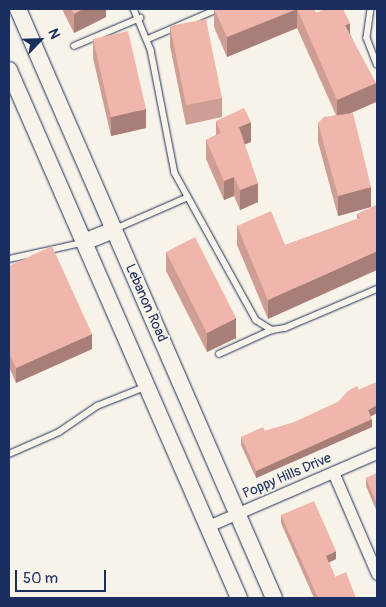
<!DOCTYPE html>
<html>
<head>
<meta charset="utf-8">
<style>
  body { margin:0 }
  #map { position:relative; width:386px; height:607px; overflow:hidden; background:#f7f3e8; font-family:Pangolin,sans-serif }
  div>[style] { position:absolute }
  .roads { filter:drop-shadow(0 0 1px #1b2f5e) drop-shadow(0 0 1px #1b2f5e) }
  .service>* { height:5.5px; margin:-2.75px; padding:0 2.75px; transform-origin:2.75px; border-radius:2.75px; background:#f7f3e8 }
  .minor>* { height:11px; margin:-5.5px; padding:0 5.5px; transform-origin:5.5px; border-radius:5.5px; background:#f7f3e8 }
  .secondary>* { height:16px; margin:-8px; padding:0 8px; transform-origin:8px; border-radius:8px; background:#f7f3e8 }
  .wall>* { inset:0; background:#ce9d93 }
  .shaded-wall>* { inset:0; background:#a87f78 }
  .building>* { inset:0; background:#f0b6ab }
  span { translate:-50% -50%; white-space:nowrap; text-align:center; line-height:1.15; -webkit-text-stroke:4px #f7f3e8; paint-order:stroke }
  .street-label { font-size:14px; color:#1b2f5e }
  .frame { position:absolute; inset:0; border:10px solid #1b2f5e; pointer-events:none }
  .north { position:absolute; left:15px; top:15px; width:50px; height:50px; -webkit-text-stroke:4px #f7f3e8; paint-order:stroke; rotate:66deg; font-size:14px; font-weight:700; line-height:20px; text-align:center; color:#1b2f5e }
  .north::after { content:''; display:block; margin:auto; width:18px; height:22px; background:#1b2f5e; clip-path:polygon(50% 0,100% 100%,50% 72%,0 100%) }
  .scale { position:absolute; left:15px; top:570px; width:91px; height:22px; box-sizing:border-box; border:2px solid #1b2f5e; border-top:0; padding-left:6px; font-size:15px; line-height:18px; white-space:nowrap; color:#1b2f5e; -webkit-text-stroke:4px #f7f3e8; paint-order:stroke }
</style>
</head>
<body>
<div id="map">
  <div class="roads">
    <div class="service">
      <i style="left:134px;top:9px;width:44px;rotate:67.5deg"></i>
      <i style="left:151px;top:50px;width:125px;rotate:79deg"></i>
      <i style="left:175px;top:173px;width:168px;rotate:61.1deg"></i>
      <i style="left:256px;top:320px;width:19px;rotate:32deg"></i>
      <i style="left:272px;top:330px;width:13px;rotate:-9deg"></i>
      <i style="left:285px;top:328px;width:100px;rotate:-23deg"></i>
      <i style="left:371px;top:9px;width:29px;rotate:98deg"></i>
      <i style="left:367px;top:38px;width:28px;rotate:69deg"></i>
      <i style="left:148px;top:39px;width:76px;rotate:-23.2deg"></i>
      <i style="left:74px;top:46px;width:72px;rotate:-23deg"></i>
      <i style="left:115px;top:229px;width:77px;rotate:-23.6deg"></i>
      <i style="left:9px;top:259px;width:75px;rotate:-12.4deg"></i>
      <i style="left:219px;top:354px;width:58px;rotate:-24.4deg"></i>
      <i style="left:9px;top:454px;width:55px;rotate:-23.7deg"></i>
      <i style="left:59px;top:432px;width:46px;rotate:-34.4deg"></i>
      <i style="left:97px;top:406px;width:52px;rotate:-21.6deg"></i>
    </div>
    <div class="minor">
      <i style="left:333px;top:472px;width:111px;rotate:66.7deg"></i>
      <i style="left:208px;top:526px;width:184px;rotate:-23.4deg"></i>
    </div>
    <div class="secondary">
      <i style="left:18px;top:9px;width:642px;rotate:66.51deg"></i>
      <i style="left:9px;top:70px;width:576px;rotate:66.46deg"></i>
      <i style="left:84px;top:242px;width:32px;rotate:-22deg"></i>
    </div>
  </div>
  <div class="wall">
    <i style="clip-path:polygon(62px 9px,106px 9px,106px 17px,74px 33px)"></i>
    <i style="clip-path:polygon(214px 9px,314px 9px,316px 13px,350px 33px,376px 102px,351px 113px,371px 207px,338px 216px,318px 142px,318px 123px,336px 115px,297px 28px,227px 57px,214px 27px)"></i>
    <i style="clip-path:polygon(170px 26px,222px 98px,222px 117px,186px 125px,170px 46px)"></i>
    <i style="clip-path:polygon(93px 39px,146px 128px,111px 136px,93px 58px)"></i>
    <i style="clip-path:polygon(216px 121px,251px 142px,244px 144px,258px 202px,240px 210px,234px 196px,224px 200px,206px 159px,206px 140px,216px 135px)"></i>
    <i style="clip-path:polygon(377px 205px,268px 319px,237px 245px,237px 226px,285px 245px,357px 219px,357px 214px)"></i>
    <i style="clip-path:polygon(166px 252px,236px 338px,207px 352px,166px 271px)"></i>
    <i style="clip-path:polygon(9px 266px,92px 349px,16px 383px,9px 367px)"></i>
    <i style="clip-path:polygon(377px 382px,377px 413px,371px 416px,372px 427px,256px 478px,241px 445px,241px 437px,265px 431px,295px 422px,338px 402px,359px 390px)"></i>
    <i style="clip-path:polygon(377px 473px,377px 512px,366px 486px,366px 478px)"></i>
    <i style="clip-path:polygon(281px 515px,336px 559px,329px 562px,335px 577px,356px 598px,314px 598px,281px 523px)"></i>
  </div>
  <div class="shaded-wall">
    <i style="clip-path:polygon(83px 9px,106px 9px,106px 17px,74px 33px,74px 14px)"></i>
    <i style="clip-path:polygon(297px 9px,297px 28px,227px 57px,227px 37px)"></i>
    <i style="clip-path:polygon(350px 23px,350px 42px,345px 25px)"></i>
    <i style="clip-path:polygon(376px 83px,376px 102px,337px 119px,337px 100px)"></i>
    <i style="clip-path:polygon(146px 109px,146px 128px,111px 136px,111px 117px)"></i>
    <i style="clip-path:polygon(251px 122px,251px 142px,239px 147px,239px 127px)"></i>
    <i style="clip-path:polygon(234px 177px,234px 196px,224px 200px,224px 181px)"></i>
    <i style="clip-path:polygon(258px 183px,258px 202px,240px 210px,240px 190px)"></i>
    <i style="clip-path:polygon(371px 187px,371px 207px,338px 216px,338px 196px)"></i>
    <i style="clip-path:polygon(377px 251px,377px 270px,268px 319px,268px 300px)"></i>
    <i style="clip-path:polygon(236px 318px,236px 338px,207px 352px,207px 333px)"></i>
    <i style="clip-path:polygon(92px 334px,92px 349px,16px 383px,16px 368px)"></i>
    <i style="clip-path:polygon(377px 405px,377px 413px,368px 418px,368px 410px)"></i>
    <i style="clip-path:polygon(372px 419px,372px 427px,256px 478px,256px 471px)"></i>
    <i style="clip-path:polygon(336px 551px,336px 559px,326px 564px,326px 556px)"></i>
  </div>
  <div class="building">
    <i style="clip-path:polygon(71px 9px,83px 9px,74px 14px)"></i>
    <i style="clip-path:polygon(214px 9px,314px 9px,316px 13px,324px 9px,343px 9px,350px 23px,345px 25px,376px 83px,337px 100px,297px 9px,227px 37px)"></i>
    <i style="clip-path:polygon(206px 19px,222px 98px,186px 105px,170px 26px)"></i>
    <i style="clip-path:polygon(128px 31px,146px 109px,111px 117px,93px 39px)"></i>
    <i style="clip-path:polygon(244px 108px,251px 122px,239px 127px,258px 183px,240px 190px,234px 177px,224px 181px,206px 140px,221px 133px,216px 121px)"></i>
    <i style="clip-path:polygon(353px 113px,371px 187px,338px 196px,318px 123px,324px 117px)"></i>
    <i style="clip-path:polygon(377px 205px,377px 251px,268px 300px,237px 226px,271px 211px,285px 245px,360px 218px,357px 214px)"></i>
    <i style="clip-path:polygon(195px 237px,236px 318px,207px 333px,166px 252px)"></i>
    <i style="clip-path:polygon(52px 246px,92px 334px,16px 368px,9px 353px,9px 266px)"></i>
    <i style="clip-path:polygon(377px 382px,377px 405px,368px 410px,372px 419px,256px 471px,241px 437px,263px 427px,265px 431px,295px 422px,338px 402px,348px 391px,357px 386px,359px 390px)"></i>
    <i style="clip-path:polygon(377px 473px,377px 504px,366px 478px)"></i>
    <i style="clip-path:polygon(314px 501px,336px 551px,326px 556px,335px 577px,346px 572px,356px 598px,318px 598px,281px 515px)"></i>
  </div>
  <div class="street-label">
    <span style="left:146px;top:303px;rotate:66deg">Lebanon Road</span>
    <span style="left:287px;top:476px;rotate:-23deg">Poppy Hills Drive</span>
  </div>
  <div class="frame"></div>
  <div class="north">N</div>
  <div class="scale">50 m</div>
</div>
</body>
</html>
